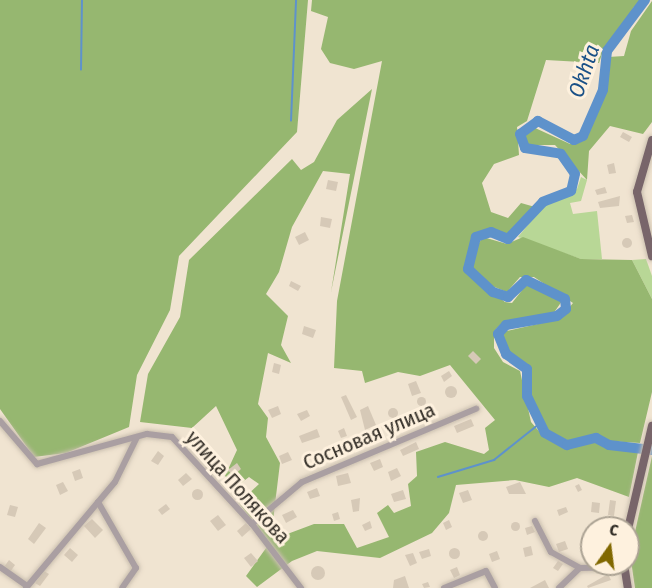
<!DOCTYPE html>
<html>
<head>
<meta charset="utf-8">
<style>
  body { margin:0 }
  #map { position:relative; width:652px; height:588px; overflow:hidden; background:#f0e4d1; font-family:"Fira Sans Condensed",sans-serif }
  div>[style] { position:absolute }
  .green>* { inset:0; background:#b8d796 }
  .forest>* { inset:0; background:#96b770 }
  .stream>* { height:1.5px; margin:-0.75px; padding:0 0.75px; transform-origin:0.75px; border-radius:0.75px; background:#5e92cb }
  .river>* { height:10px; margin:-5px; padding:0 5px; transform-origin:5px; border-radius:5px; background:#5e92cb }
  .building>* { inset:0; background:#d6c9b7 }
  .round { border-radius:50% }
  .roads { filter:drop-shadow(0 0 2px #cabfaf) drop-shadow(0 0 2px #cabfaf) }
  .minor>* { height:6px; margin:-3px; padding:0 3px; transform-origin:3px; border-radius:3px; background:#aa9fa2 }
  .major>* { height:8px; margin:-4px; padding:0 4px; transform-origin:4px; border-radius:4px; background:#78656a }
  span { translate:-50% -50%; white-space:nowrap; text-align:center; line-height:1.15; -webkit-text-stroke:6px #fef1de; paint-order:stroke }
  .street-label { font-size:21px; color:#322d26 }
  .water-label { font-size:22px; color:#1b5187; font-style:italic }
  .north { position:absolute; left:580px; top:516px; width:60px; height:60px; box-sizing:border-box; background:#fef1de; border:2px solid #aca394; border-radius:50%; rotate:14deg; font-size:16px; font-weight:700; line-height:24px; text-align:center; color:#322d26 }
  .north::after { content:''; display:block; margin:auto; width:21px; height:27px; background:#816800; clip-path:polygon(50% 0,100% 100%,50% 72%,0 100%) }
</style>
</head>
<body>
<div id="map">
  <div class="green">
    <i style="clip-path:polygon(581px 177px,587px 180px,581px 201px,570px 203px,573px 214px,597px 211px,602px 259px,581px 259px,518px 237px,545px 204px,577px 189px)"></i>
    <i style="clip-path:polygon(646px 259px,652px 276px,652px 299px,632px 260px)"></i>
  </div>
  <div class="forest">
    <i style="clip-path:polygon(0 0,308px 0,297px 132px,179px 256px,170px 310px,137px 375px,129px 427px,66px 453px,34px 457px,0 409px)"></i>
    <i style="clip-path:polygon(312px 0,642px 0,633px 8px,630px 22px,604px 48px,599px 63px,546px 60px,527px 121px,517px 127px,519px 155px,494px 164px,482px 183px,491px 212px,508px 218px,521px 203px,535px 207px,510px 236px,487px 229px,475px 235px,466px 271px,505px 302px,512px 303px,527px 284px,562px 301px,553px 314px,503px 322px,494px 331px,494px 348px,503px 362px,520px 371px,531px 422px,543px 436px,567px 448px,596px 442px,638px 452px,629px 497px,577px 478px,549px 487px,515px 480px,456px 485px,449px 513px,432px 533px,380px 558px,317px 551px,292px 561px,257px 587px,246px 576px,269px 544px,239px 503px,259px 484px,249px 477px,236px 487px,225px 476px,237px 450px,216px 406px,192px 428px,140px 422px,148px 374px,180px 317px,189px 260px,292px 159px,301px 170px,314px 162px,337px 120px,372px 89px,331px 292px,350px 174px,323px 171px,292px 227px,279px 272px,266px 294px,288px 316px,281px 345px,291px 363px,268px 353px,258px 404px,268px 418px,266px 437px,280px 463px,273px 521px,282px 536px,314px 524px,344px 524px,357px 548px,389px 537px,377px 513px,388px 505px,394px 513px,411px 506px,408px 484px,417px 476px,416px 452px,445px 442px,484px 454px,489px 450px,485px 428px,495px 420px,450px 365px,420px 376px,398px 372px,365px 383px,362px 371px,334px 368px,337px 301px,382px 61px,354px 69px,330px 63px,321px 49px,328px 17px,311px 11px)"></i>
    <i style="clip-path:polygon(652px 1px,652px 122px,643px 134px,610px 126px,589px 151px,587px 180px,555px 145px,525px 145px,522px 136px,533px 127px,570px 144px,585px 138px,605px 92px,608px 57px,624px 56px,631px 31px)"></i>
    <i style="clip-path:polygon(483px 237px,507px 244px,523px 237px,581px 259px,632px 260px,652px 299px,652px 392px,640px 443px,608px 441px,598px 434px,569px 441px,547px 431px,532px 402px,531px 367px,508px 351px,502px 332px,560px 319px,573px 303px,534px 277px,520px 277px,507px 292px,492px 286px,472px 267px,472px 253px)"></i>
    <i style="clip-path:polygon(652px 456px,652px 588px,635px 588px,630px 554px)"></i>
  </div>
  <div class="stream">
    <i style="left:81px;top:70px;width:70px;rotate:-89.2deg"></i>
    <i style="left:291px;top:121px;width:121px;rotate:-87.6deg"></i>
    <i style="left:438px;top:477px;width:59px;rotate:-16.9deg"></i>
    <i style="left:494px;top:460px;width:56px;rotate:-38.5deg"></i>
  </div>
  <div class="river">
    <i style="left:645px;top:0;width:64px;rotate:126.7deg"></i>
    <i style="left:607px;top:51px;width:39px;rotate:96deg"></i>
    <i style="left:603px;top:90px;width:50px;rotate:113.5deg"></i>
    <i style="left:583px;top:136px;width:10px;rotate:156deg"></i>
    <i style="left:574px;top:140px;width:41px;rotate:-152.2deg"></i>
    <i style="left:538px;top:121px;width:22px;rotate:144deg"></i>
    <i style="left:520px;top:134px;width:15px;rotate:70deg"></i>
    <i style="left:525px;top:148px;width:36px;rotate:9deg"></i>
    <i style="left:561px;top:154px;width:24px;rotate:55deg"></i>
    <i style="left:575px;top:174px;width:17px;rotate:103deg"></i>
    <i style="left:571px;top:191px;width:30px;rotate:159deg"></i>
    <i style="left:543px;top:202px;width:51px;rotate:133.4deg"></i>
    <i style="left:508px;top:239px;width:18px;rotate:-158deg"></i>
    <i style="left:491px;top:232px;width:16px;rotate:162deg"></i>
    <i style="left:476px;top:237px;width:33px;rotate:104deg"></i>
    <i style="left:468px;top:269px;width:34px;rotate:43deg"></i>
    <i style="left:493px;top:292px;width:16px;rotate:18deg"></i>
    <i style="left:508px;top:297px;width:25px;rotate:-43deg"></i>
    <i style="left:526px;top:280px;width:43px;rotate:26deg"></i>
    <i style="left:565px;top:299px;width:10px;rotate:84deg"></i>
    <i style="left:566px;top:309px;width:11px;rotate:142deg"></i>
    <i style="left:557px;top:316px;width:52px;rotate:170deg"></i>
    <i style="left:506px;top:325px;width:12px;rotate:132deg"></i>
    <i style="left:498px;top:334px;width:22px;rotate:68deg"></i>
    <i style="left:506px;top:354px;width:26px;rotate:36deg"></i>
    <i style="left:527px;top:369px;width:27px;rotate:90deg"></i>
    <i style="left:527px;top:396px;width:41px;rotate:64.1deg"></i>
    <i style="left:545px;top:433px;width:25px;rotate:29deg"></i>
    <i style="left:567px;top:445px;width:30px;rotate:-14deg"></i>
    <i style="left:596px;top:438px;width:15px;rotate:28deg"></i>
    <i style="left:609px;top:445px;width:43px;rotate:6.6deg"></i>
  </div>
  <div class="building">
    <i style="clip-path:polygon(623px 132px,632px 137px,629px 142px,620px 137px)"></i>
    <i style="clip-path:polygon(614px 163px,616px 173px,609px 174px,607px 165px)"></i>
    <i style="clip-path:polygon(328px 180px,338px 182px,336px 191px,326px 189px)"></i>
    <i style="clip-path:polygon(605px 187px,607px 193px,597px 195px,595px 190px)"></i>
    <i style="clip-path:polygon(620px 196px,619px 206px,600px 208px,598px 202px)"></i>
    <i style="clip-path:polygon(632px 215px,634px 222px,627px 223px,625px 216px)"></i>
    <i style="clip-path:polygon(321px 217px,332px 219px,330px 228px,320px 226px)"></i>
    <i style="clip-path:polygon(305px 232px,309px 240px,299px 245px,295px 237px)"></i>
    <i class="round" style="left:622px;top:238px;width:10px;height:10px"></i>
    <i style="clip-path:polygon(291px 281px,301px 286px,298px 291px,289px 286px)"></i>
    <i style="clip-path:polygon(304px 326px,316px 330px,313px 338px,302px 334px)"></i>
    <i style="clip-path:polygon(473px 351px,481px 359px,476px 364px,468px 356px)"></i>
    <i style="clip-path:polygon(274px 363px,281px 365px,279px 374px,272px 372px)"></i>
    <i style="clip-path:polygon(449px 371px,452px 376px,444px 382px,441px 376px)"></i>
    <i style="clip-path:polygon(416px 381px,421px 393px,412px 396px,408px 384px)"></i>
    <i class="round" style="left:445px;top:386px;width:12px;height:12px"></i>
    <i style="clip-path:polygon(346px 395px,357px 417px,351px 420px,341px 397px)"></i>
    <i class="round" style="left:416.5px;top:396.5px;width:9px;height:9px"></i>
    <i style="clip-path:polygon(278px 406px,281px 414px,272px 418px,268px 410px)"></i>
    <i style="clip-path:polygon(368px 406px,376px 425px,365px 430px,360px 410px)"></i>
    <i class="round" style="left:388px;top:408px;width:10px;height:10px"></i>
    <i style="clip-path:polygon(307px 410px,310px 416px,301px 421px,297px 414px)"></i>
    <i style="clip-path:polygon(471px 419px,474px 426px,457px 433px,454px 426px)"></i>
    <i style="clip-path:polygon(344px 428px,347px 436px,341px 438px,338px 431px)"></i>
    <i style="clip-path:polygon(317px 429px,320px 437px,302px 443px,299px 436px)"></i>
    <i style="clip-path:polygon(416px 442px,419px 449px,403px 456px,400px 450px)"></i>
    <i style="clip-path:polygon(158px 451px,164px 456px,158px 465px,151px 461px)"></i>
    <i style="clip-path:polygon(288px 452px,292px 460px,282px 464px,279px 456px)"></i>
    <i style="clip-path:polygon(380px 459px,383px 467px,374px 471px,370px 463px)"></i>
    <i style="clip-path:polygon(210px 463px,217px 470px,212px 475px,205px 468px)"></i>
    <i style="clip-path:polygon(237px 463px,241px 469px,233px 476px,228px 470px)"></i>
    <i style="clip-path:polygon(397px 468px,401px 476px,391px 481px,388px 472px)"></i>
    <i style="clip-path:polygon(80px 469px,83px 478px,75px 481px,72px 472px)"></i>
    <i style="clip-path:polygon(186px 473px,192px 479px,183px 486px,178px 480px)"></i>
    <i style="clip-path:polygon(348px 473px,351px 483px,338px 486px,336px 476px)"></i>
    <i style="clip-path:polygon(63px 482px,68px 491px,60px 495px,56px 485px)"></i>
    <i style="clip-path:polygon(520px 482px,526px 494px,509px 494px,506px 487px)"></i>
    <i style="clip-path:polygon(579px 484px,582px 490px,578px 492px,575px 486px)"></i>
    <i style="clip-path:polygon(235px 488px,239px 492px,233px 497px,230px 492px)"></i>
    <i style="clip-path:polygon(317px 488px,320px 496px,310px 499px,307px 492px)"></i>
    <i class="round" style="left:191.5px;top:488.5px;width:11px;height:11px"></i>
    <i style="clip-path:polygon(403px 490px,406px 499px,394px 502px,391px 494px)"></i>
    <i style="clip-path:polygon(468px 490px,472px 500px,463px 503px,459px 493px)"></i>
    <i style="clip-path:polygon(360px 498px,359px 511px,353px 512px,351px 500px)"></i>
    <i style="clip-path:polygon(610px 500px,616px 501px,614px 516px,608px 515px)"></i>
    <i style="clip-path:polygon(592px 502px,600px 503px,599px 513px,591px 512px)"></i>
    <i style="clip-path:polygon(166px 504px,170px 509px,162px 515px,158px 510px)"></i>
    <i style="clip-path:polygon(10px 505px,18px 507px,15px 517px,7px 515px)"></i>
    <i style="clip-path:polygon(566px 507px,568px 512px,559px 516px,557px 510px)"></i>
    <i style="clip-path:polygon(293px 510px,297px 517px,286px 523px,282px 515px)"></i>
    <i style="clip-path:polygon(338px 512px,340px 519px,334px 521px,332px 514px)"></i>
    <i style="clip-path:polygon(218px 515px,226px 525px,218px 531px,210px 521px)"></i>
    <i style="clip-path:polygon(92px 519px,103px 530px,95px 538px,84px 526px)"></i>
    <i style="clip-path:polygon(449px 520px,452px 527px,446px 530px,443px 523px)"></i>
    <i style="clip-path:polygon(370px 521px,372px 528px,365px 531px,362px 525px)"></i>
    <i class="round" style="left:510.5px;top:521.5px;width:9px;height:9px"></i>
    <i style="clip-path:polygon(39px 523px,46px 528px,34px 544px,28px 539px)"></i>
    <i style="clip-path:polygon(246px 523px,251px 529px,242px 537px,237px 531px)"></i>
    <i style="clip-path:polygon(532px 526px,535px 532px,527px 535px,525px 528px)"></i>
    <i class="round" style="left:478px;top:531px;width:10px;height:10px"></i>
    <i style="clip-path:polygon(565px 541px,568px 549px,559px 552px,556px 544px)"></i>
    <i style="clip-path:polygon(531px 546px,533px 555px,525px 557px,523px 548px)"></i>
    <i style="clip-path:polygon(592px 547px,592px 557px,588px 558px,585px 550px)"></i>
    <i class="round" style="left:448.5px;top:547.5px;width:11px;height:11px"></i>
    <i style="clip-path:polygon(70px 548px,78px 555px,72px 562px,64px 555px)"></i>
    <i style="clip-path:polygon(429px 549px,431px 556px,422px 559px,419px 552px)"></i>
    <i style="clip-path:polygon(497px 551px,500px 559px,492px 562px,489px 554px)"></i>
    <i style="clip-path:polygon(251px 553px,258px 561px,251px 567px,244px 558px)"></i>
    <i style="clip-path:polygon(413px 553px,417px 563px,410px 566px,405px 555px)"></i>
    <i style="clip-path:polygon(9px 560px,15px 565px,10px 572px,4px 567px)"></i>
    <i style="clip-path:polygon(558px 561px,563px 564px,558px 571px,553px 568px)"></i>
    <i class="round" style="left:311px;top:566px;width:14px;height:14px"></i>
    <i style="clip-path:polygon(457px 567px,460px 575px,454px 578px,450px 570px)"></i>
    <i style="clip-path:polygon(44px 571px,49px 574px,40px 586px,35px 583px)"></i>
    <i style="clip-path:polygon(608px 574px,611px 580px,588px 588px,587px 586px)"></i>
    <i style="clip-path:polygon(405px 576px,409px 588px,393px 588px,394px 580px)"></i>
    <i style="clip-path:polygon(545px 580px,549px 588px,530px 588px)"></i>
    <i style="clip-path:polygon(428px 582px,430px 587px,424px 588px,422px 584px)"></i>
  </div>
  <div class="roads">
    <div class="minor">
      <i style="left:0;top:421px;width:57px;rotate:49.3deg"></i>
      <i style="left:37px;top:464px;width:114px;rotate:-15.3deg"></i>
      <i style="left:147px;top:434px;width:25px;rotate:7deg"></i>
      <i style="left:172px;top:437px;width:118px;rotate:47.4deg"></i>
      <i style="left:252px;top:524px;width:81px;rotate:52.6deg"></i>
      <i style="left:98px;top:502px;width:76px;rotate:60.1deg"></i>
      <i style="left:136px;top:568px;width:24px;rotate:125deg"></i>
      <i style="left:535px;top:521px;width:35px;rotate:63deg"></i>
      <i style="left:551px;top:552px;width:33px;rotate:29deg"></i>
      <i style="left:252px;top:524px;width:65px;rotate:-40deg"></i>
      <i style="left:302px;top:482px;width:189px;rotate:-22.8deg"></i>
      <i style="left:0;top:567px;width:33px;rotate:35deg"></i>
      <i style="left:26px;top:588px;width:138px;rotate:-50deg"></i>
      <i style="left:115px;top:482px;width:50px;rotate:-63.9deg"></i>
      <i style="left:444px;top:588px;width:45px;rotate:-22deg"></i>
      <i style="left:486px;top:571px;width:19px;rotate:62deg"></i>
      <i style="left:559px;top:588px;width:29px;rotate:-44deg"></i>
      <i style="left:580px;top:568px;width:44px;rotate:-1.3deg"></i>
    </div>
    <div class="major">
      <i style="left:652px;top:140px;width:54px;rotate:106.1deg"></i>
      <i style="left:637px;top:192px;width:66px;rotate:76.8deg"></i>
      <i style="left:628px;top:529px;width:106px;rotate:-76.9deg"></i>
      <i style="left:624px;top:564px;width:24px;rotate:81deg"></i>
    </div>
  </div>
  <div class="street-label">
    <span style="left:369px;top:436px;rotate:-23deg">Сосновая улица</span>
    <span style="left:238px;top:487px;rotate:48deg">улица Полякова</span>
  </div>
  <div class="water-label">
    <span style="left:584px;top:71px;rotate:-71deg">Okhta</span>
  </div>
  <div class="north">С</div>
</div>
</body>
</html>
